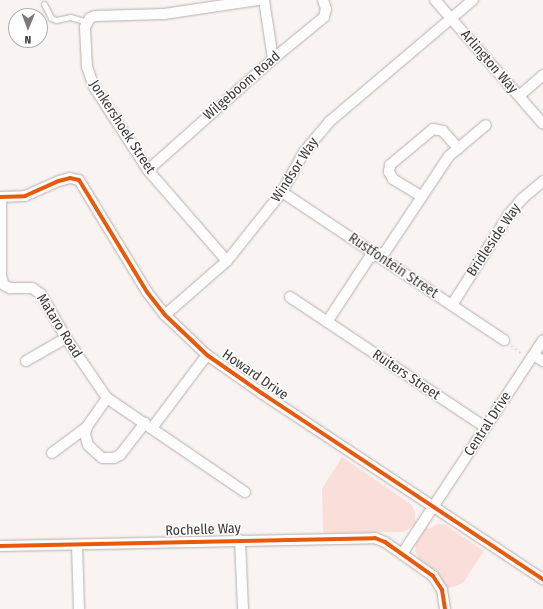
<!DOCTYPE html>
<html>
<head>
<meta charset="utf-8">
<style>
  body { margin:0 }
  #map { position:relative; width:543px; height:609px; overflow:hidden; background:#f9f3f2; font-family:"Fira Sans Condensed",sans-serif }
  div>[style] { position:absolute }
  .green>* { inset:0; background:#faded9 }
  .path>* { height:2px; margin-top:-1px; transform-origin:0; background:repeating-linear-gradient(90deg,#dcdad9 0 2px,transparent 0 5px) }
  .roads { filter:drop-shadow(0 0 1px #b5b0b0) drop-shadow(0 0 1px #b5b0b0) }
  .service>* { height:5px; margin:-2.5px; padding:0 2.5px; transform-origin:2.5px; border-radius:2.5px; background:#fefdfd }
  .minor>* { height:10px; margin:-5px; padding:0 5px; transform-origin:5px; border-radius:5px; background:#fefdfd }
  .cycleway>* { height:4px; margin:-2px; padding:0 2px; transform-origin:2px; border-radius:2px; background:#e8590c }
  span { translate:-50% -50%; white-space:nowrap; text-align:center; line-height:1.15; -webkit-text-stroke:3px #fff; paint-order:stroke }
  .street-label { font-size:14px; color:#3d3938 }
  .north { position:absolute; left:8px; top:8px; width:40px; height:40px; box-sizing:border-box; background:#fff; border:1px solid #b1b0af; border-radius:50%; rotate:181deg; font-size:11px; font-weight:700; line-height:16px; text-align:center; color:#3d3938 }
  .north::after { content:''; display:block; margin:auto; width:14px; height:18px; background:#7f7a79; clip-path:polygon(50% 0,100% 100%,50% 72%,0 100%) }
</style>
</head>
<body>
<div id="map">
  <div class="green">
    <i style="clip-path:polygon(342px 457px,412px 505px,415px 512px,415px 521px,417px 521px,414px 525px,406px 531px,401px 532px,323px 533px,322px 489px)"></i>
    <i style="clip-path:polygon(437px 524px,444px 524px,484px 551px,463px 583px,447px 589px,437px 573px,420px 560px,415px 551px,416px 544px,426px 527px,429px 529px)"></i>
  </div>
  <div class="path">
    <i style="left:511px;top:346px;width:14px;rotate:36deg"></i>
  </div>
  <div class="roads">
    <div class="service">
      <i style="left:44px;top:4px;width:16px;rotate:63deg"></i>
      <i style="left:51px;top:18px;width:5px;rotate:22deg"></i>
      <i style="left:56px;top:20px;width:14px;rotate:-12deg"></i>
      <i style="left:70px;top:17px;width:19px;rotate:16deg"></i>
    </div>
    <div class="minor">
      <i style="left:264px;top:0;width:60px;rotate:81.3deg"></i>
      <i style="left:435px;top:0;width:164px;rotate:48.9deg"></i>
      <i style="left:519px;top:96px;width:32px;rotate:-41deg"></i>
      <i style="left:148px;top:170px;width:167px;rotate:-41.6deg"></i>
      <i style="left:273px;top:59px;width:66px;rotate:-39.5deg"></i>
      <i style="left:324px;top:17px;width:8px;rotate:-76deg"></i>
      <i style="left:326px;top:9px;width:9px;rotate:-108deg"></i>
      <i style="left:282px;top:192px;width:267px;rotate:33.7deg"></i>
      <i style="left:421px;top:196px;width:33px;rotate:-149deg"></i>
      <i style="left:393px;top:179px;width:8px;rotate:-120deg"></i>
      <i style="left:389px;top:172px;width:7px;rotate:-82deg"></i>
      <i style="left:390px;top:165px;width:56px;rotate:-39.9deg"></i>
      <i style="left:433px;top:129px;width:10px;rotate:11deg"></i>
      <i style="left:443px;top:131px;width:23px;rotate:49deg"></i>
      <i style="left:0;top:197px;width:25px;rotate:-2deg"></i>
      <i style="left:25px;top:196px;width:37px;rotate:-24deg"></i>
      <i style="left:59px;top:181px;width:11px;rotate:-15deg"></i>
      <i style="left:70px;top:178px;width:9px;rotate:13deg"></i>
      <i style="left:79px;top:180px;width:131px;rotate:58.7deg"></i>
      <i style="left:147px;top:292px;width:29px;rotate:52deg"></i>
      <i style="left:165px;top:315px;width:58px;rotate:43.6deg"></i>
      <i style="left:207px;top:355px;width:68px;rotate:34.9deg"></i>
      <i style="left:263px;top:394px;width:336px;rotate:33.5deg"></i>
      <i style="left:1px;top:197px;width:79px;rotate:90deg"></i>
      <i style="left:1px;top:276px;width:9px;rotate:72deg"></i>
      <i style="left:4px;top:285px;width:7px;rotate:27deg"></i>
      <i style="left:10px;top:288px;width:22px"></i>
      <i style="left:32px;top:288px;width:11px;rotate:34deg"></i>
      <i style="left:41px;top:294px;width:51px;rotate:60.4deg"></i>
      <i style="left:66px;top:338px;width:73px;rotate:55.7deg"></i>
      <i style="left:107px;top:398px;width:167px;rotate:34.3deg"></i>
      <i style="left:227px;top:261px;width:121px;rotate:-131deg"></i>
      <i style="left:148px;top:170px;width:99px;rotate:-123deg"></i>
      <i style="left:94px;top:87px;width:21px;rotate:-109deg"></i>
      <i style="left:87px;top:67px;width:40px;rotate:-92.9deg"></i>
      <i style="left:85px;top:27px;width:10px;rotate:-61deg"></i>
      <i style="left:90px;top:18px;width:5px;rotate:-22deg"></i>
      <i style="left:95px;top:16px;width:69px;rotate:-1.7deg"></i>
      <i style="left:164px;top:14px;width:95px;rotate:-8.5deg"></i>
      <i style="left:290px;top:297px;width:234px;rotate:33.7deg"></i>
      <i style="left:452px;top:305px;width:107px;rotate:-57.9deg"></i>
      <i style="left:509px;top:214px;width:21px;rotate:-49deg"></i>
      <i style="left:523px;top:198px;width:26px;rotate:-40deg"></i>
      <i style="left:165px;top:315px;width:82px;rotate:-41.1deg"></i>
      <i style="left:227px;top:261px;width:88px;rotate:-51.4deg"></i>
      <i style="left:282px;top:192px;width:46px;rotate:-61.2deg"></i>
      <i style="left:304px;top:152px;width:39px;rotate:-50deg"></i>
      <i style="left:329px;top:122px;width:189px;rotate:-40.3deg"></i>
      <i style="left:327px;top:322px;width:77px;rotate:-56.7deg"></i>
      <i style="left:369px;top:258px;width:17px;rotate:-21deg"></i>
      <i style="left:385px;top:252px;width:115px;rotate:-56.3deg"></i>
      <i style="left:449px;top:156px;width:48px;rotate:-40deg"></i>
      <i style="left:534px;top:355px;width:11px;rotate:34deg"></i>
      <i style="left:26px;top:361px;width:46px;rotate:-29.9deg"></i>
      <i style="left:107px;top:398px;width:35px;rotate:125deg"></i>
      <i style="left:87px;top:427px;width:7px;rotate:106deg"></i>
      <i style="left:85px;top:434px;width:11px;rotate:75deg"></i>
      <i style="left:88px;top:445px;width:19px;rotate:43deg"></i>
      <i style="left:102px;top:458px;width:12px"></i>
      <i style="left:114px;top:458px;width:7px;rotate:-27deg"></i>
      <i style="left:120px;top:455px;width:41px;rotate:-52deg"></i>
      <i style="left:152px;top:428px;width:91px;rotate:-53deg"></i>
      <i style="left:52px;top:453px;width:44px;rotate:-36.6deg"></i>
      <i style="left:240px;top:540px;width:69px;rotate:87.5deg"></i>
      <i style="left:77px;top:545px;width:64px;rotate:88.2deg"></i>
      <i style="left:0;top:546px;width:375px;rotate:-1.2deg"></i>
      <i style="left:375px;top:538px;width:11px;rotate:22deg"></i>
      <i style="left:385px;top:542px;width:59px;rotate:35.3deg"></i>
      <i style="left:433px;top:576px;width:17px;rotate:57deg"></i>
      <i style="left:442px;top:590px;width:19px;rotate:81deg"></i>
      <i style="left:402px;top:554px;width:256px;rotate:-56.6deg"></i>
    </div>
  </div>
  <div class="cycleway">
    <i style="left:0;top:197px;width:25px;rotate:-2deg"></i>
    <i style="left:25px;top:196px;width:37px;rotate:-24deg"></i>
    <i style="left:59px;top:181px;width:11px;rotate:-15deg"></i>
    <i style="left:70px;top:178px;width:9px;rotate:13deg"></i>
    <i style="left:79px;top:180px;width:131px;rotate:58.7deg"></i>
    <i style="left:147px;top:292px;width:29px;rotate:52deg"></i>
    <i style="left:165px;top:315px;width:58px;rotate:43.6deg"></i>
    <i style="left:207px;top:355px;width:68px;rotate:34.9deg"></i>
    <i style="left:263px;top:394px;width:336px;rotate:33.5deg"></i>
    <i style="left:0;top:546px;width:375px;rotate:-1.2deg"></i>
    <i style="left:375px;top:538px;width:11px;rotate:22deg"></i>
    <i style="left:385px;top:542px;width:59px;rotate:35.3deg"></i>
    <i style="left:433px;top:576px;width:17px;rotate:57deg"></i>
    <i style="left:442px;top:590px;width:19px;rotate:81deg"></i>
  </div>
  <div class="street-label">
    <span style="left:489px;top:62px;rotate:49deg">Arlington Way</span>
    <span style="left:242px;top:86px;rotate:-41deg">Wilgeboom Road</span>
    <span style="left:122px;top:127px;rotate:57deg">Jonkershoek Street</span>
    <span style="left:295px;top:170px;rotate:-57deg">Windsor Way</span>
    <span style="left:494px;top:240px;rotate:-56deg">Bridleside Way</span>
    <span style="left:393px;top:266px;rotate:34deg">Rustfontein Street</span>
    <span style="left:59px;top:326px;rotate:58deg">Mataro Road</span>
    <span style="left:255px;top:375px;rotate:35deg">Howard Drive</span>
    <span style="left:406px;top:375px;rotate:34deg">Ruiters Street</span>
    <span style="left:488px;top:424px;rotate:-57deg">Central Drive</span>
    <span style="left:203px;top:530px;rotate:-2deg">Rochelle Way</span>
  </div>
  <div class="north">N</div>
</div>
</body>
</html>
